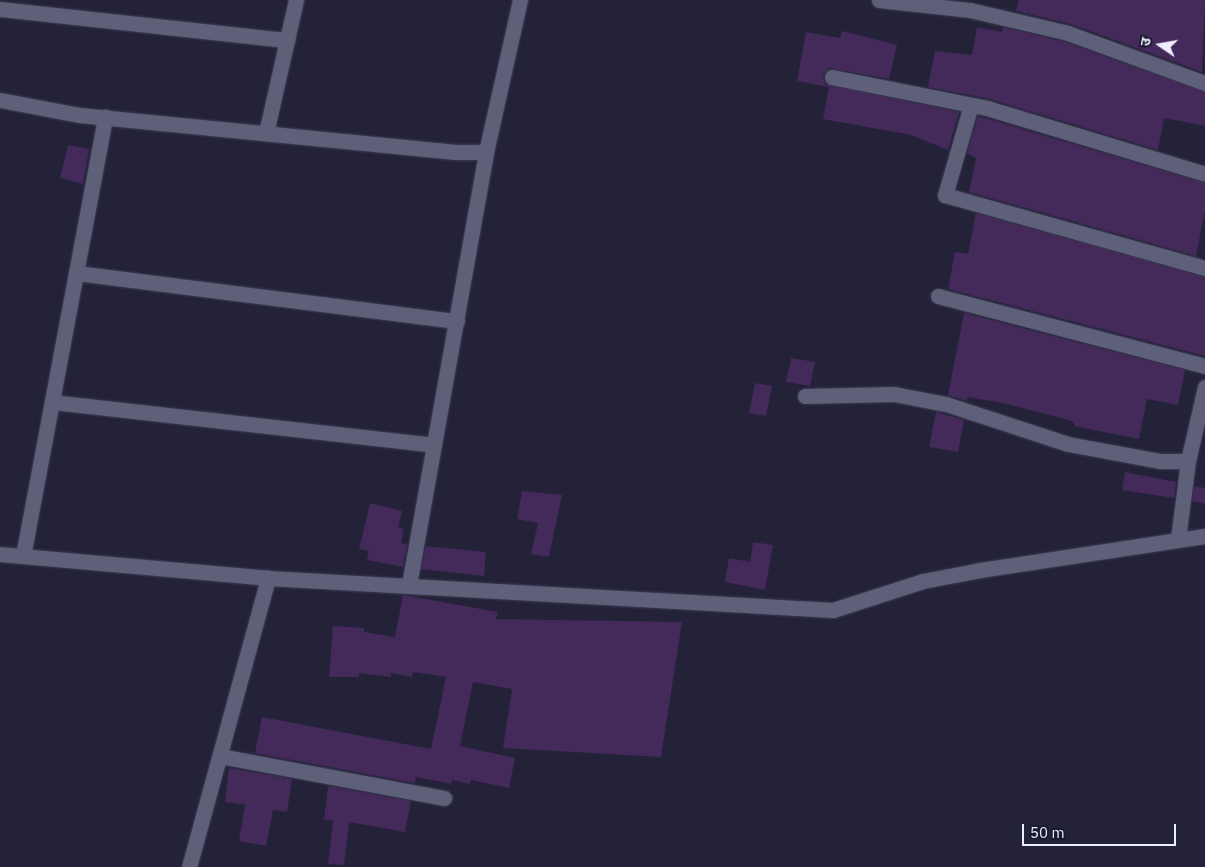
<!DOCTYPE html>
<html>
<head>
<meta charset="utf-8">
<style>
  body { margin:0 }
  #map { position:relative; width:1205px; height:867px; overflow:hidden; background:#232239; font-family:"IBM Plex Sans","Noto Sans Devanagari",sans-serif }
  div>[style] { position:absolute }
  .building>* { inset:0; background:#44295b }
  .roads { filter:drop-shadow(0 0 1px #3e3d51) drop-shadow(0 0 1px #3e3d51) }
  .street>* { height:15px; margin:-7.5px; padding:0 7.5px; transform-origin:7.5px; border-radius:7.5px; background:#5e5f79 }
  span { translate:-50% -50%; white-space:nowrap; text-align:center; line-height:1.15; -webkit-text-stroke:4px #19192f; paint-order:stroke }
  .north { position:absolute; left:1135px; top:20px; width:50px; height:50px; -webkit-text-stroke:4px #19192f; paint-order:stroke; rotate:282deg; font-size:14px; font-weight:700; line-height:20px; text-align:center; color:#edeefd }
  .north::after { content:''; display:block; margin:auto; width:18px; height:22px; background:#edeefd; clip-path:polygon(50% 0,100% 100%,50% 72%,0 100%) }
  .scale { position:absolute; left:1022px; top:824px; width:154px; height:22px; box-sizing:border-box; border:2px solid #edeefd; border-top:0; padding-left:6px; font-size:15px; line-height:18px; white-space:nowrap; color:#edeefd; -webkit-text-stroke:4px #19192f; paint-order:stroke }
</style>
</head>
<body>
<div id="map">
  <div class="building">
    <i style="clip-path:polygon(1019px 0,1205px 0,1202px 72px,1071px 24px,1016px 11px)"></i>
    <i style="clip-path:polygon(977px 27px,1002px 32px,1003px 27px,1065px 42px,1205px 92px,1205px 126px,1164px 118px,1158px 150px,990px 99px,928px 87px,935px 51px,972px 55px)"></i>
    <i style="clip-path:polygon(842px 31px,897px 45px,889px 79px,829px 68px,823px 75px,825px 84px,959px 112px,948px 150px,911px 135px,823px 119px,829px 87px,797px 81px,806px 32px,840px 38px)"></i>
    <i style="clip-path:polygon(978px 116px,1205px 183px,1205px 211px,1196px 256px,969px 192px,976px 158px,967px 153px)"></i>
    <i style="clip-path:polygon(68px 145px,89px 149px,83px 184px,60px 178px)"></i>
    <i style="clip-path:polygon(976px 213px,1205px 277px,1205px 356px,948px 289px,955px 252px,968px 254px)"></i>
    <i style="clip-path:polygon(964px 313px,1185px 370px,1178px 405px,1147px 399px,1139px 439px,1074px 426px,1074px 422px,1061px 418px,1003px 403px,968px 397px,967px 401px,948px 395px)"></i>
    <i style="clip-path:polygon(791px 358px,815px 362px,810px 386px,786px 382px)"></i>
    <i style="clip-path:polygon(755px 383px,772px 386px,766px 416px,749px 413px)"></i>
    <i style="clip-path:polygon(936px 412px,964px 420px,958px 452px,929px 447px)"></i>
    <i style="clip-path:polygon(1125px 472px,1176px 482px,1174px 498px,1122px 490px)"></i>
    <i style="clip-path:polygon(1194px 486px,1205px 488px,1205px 504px,1192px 501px)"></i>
    <i style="clip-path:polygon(522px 491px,562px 495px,549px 557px,531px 554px,538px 523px,517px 519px)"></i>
    <i style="clip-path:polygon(370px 503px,402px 511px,398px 527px,404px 529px,401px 543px,407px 544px,403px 567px,367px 560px,369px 551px,359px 549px)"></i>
    <i style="clip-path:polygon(753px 542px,773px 545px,765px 590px,725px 582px,729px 558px,750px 562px)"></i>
    <i style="clip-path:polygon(426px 546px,486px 552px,484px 576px,421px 569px)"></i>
    <i style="clip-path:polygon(403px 595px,498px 612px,496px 619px,682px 622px,661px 757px,503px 748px,512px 689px,473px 682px,460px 746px,515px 758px,509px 788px,471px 780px,470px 784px,452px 780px,451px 784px,416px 777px,415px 783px,255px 753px,262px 717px,431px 749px,446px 677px,413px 672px,412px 677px,391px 673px,391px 677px,359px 673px,359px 677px,329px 677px,333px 626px,364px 628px,364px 632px,395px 637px)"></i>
    <i style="clip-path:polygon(229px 768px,292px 779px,287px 812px,273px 810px,266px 846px,239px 841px,245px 805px,225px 802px)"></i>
    <i style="clip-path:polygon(328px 786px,411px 801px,405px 832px,349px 822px,344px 865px,328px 864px,333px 821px,324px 819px)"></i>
  </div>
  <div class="roads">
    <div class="street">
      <i style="left:879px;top:0;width:92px;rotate:6.3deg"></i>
      <i style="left:970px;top:10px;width:101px;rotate:13.2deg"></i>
      <i style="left:1068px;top:33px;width:146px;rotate:20.1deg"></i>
      <i style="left:0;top:9px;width:289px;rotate:6.2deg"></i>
      <i style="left:832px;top:77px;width:158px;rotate:11.3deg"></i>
      <i style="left:987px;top:108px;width:228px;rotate:16.8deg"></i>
      <i style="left:0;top:100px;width:80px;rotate:10.8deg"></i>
      <i style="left:79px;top:115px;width:376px;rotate:5.6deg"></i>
      <i style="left:453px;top:152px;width:33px"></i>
      <i style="left:971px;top:105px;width:94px;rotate:106.1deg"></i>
      <i style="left:945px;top:195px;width:270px;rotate:15.7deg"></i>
      <i style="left:266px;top:133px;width:136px;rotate:-77.3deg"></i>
      <i style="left:76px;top:273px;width:384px;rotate:7.2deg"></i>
      <i style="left:938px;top:296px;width:276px;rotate:14.7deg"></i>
      <i style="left:805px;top:396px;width:89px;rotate:-1.3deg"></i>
      <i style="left:894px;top:394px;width:53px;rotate:10.9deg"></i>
      <i style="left:946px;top:404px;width:128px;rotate:18.2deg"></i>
      <i style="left:1068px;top:444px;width:94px;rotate:10.5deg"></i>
      <i style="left:1160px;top:461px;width:28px"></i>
      <i style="left:52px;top:402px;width:384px;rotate:6.4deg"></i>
      <i style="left:1178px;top:539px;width:79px;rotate:-82.7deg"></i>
      <i style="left:1188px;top:461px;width:76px;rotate:-77.1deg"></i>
      <i style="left:0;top:554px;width:269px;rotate:5.1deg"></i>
      <i style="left:268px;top:578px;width:566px;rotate:3.24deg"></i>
      <i style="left:833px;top:610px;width:95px;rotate:-17.9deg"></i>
      <i style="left:923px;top:581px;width:58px;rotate:-10.9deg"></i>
      <i style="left:980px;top:570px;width:228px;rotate:-8.6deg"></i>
      <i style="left:23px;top:556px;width:447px;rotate:-79.4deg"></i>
      <i style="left:409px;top:585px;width:440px;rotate:-79.9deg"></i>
      <i style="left:486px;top:152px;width:156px;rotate:-77.4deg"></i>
      <i style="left:220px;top:756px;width:228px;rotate:10.6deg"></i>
      <i style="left:189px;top:867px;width:300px;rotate:-74.7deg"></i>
    </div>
  </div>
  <div class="north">उ</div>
  <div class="scale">50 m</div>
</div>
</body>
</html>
